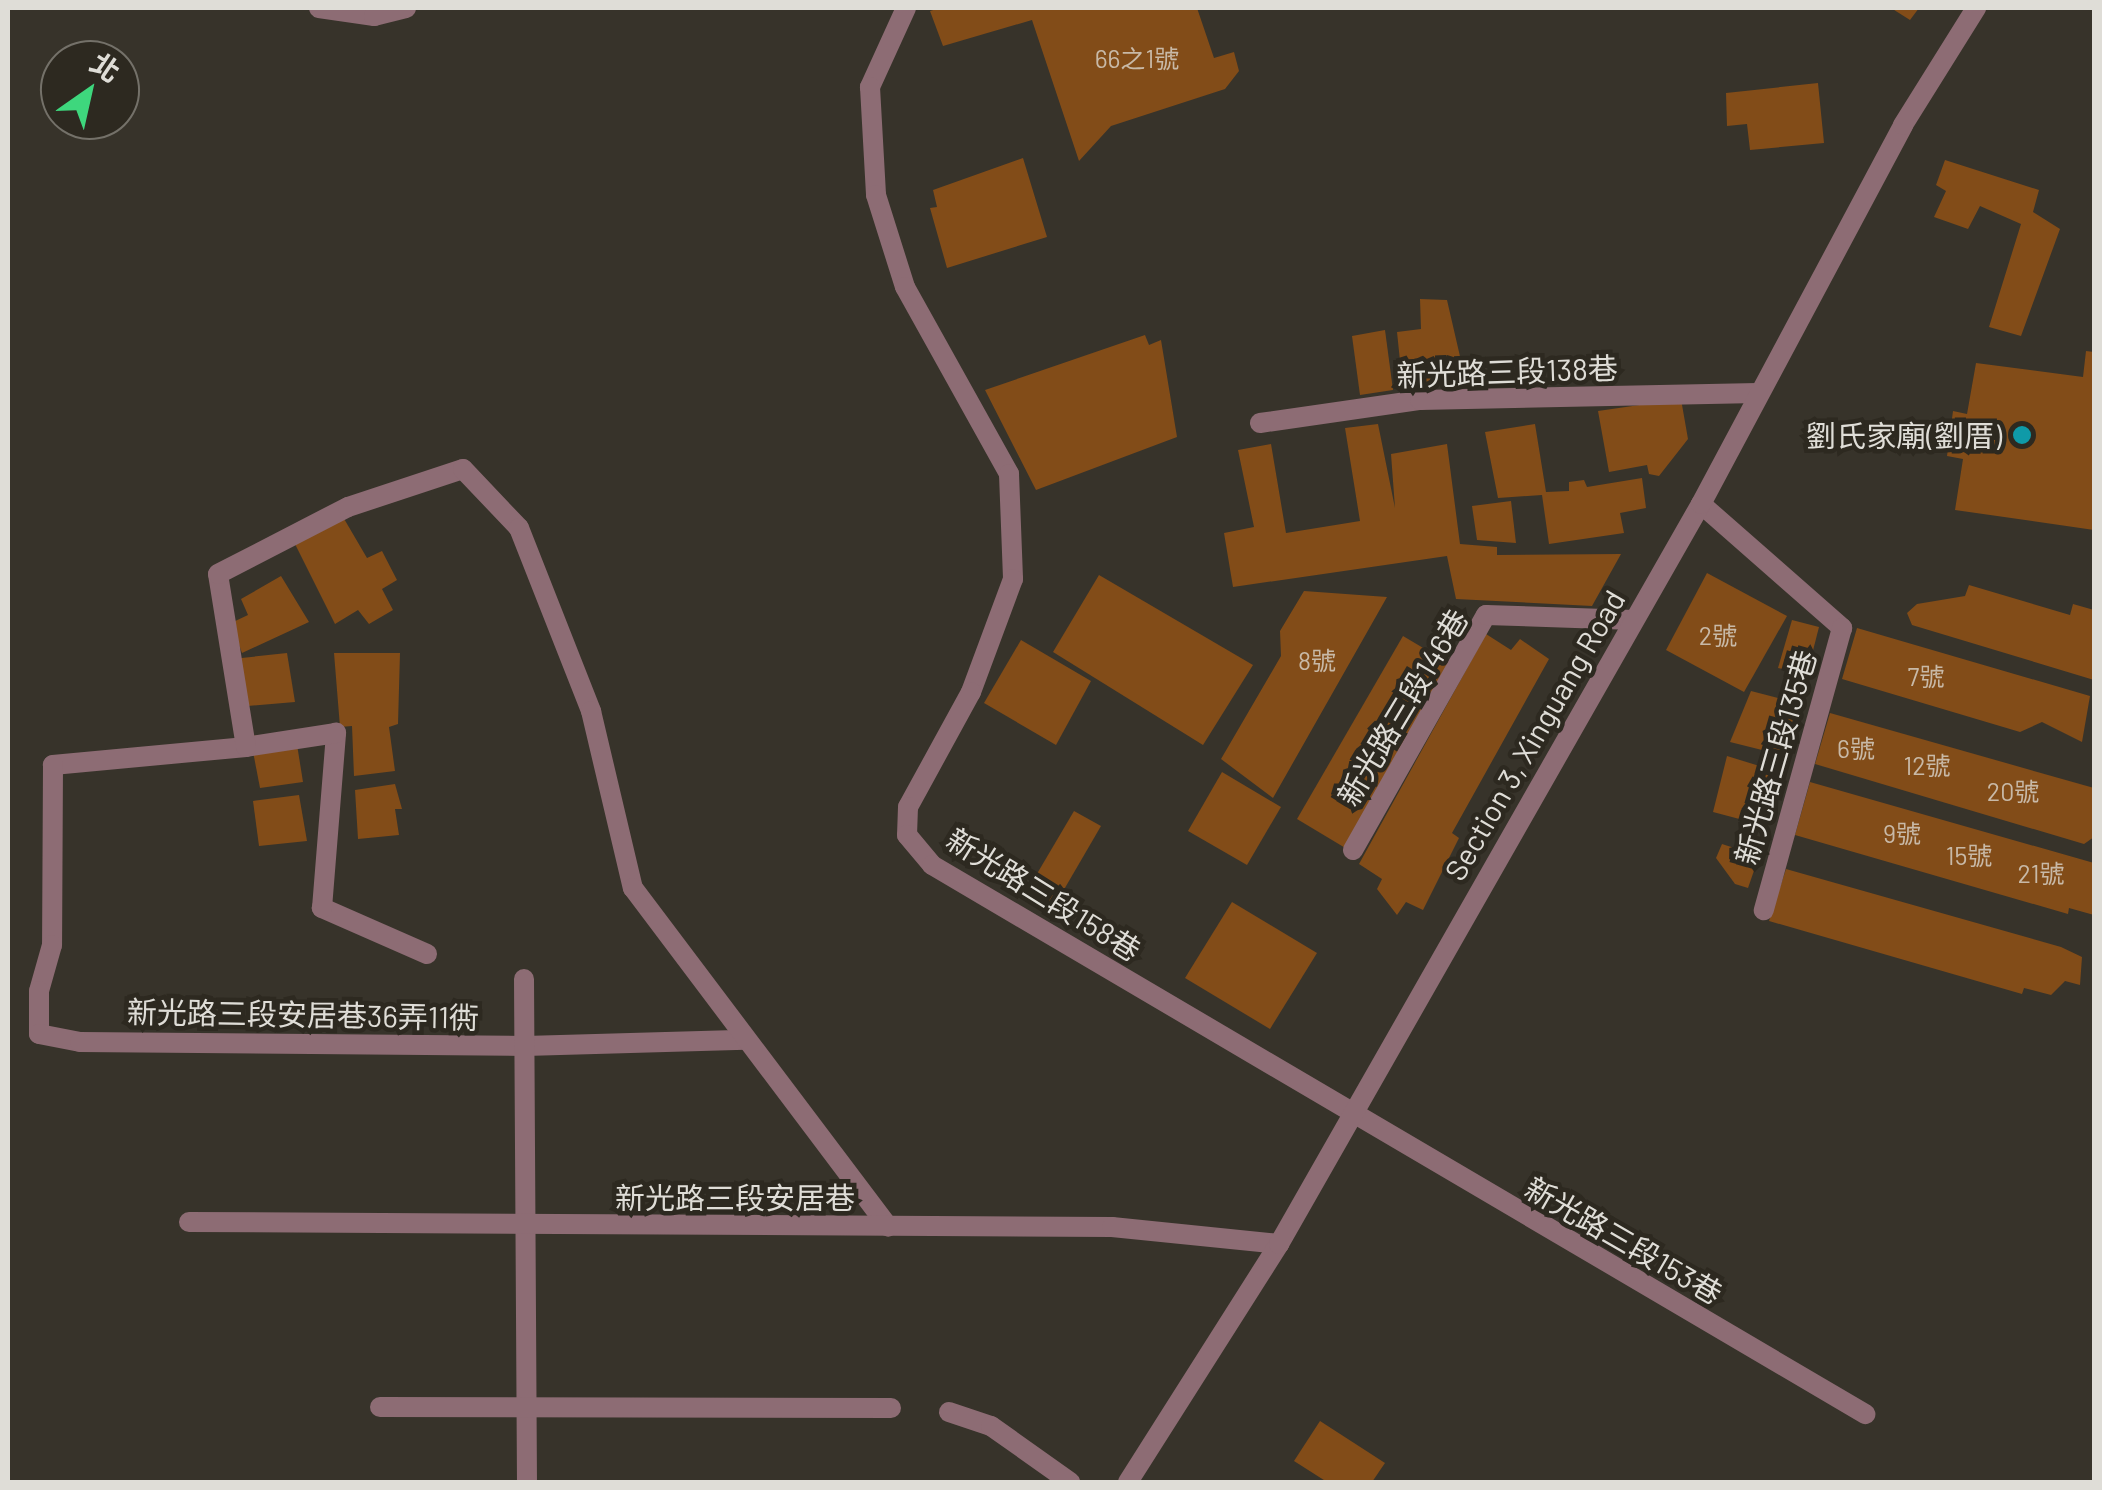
<!DOCTYPE html>
<html>
<head>
<meta charset="utf-8">
<style>
  body { margin:0 }
  #map { position:relative; width:2102px; height:1490px; overflow:hidden; background:#37332a; font-family:Barlow,"Noto Sans TC",sans-serif }
  div>[style] { position:absolute }
  .building>* { inset:0; background:#824c18 }
  .lane>* { height:20px; margin:-10px; padding:0 10px; transform-origin:10px; border-radius:10px; background:#8d6c74 }
  .street>* { height:20px; margin:-10px; padding:0 10px; transform-origin:10px; border-radius:10px; background:#8d6c74 }
  .dots>* { width:28px; height:28px; translate:-50% -50%; box-sizing:border-box; border:5px solid #2d2920; border-radius:50% }
  span { translate:-50% -50%; white-space:nowrap; text-align:center; line-height:1.15; -webkit-text-stroke:9px #2d2920; paint-order:stroke }
  .number-label { font-size:25px; color:#c8b9a7 }
  .number-label span { -webkit-text-stroke-width:0 }
  .street-label { font-size:30px; color:#dfddd7 }
  .poi-label { font-size:30px; color:#dfddd7 }
  .right { translate:-100% -50%; text-align:right }
  .frame { position:absolute; inset:0; border:10px solid #dfddd7; pointer-events:none }
  .north { position:absolute; left:40px; top:40px; width:100px; height:100px; box-sizing:border-box; background:#2d2920; border:2px solid #747169; border-radius:50%; rotate:34deg; font-size:28px; font-weight:700; line-height:40px; text-align:center; color:#dfddd7 }
  .north::after { content:''; display:block; margin:auto; width:35px; height:45px; background:#3ed77d; clip-path:polygon(50% 0,100% 100%,50% 72%,0 100%) }
</style>
</head>
<body>
<div id="map">
  <div class="building">
    <i style="clip-path:polygon(940px 8px,1197px 8px,1214px 58px,1234px 52px,1239px 71px,1225px 89px,1111px 126px,1079px 161px,1032px 20px,943px 46px,930px 11px)"></i>
    <i style="clip-path:polygon(1891px 8px,1919px 8px,1910px 20px)"></i>
    <i style="clip-path:polygon(1818px 83px,1824px 143px,1750px 150px,1747px 124px,1727px 126px,1726px 93px)"></i>
    <i style="clip-path:polygon(1023px 158px,1047px 237px,947px 268px,930px 208px,937px 207px,933px 190px)"></i>
    <i style="clip-path:polygon(1945px 160px,2039px 190px,2033px 212px,2060px 229px,2021px 336px,1989px 327px,2021px 224px,1980px 206px,1968px 229px,1934px 217px,1946px 191px,1936px 185px)"></i>
    <i style="clip-path:polygon(1420px 299px,1447px 300px,1465px 378px,1403px 390px,1397px 332px,1421px 329px)"></i>
    <i style="clip-path:polygon(1385px 330px,1393px 390px,1360px 395px,1352px 336px)"></i>
    <i style="clip-path:polygon(1145px 335px,1149px 345px,1161px 340px,1177px 437px,1036px 490px,985px 390px)"></i>
    <i style="clip-path:polygon(2086px 351px,2094px 352px,2094px 530px,1955px 510px,1963px 459px,1947px 456px,1953px 411px,1967px 414px,1976px 363px,2083px 377px)"></i>
    <i style="clip-path:polygon(1681px 399px,1688px 439px,1659px 476px,1649px 474px,1647px 465px,1609px 472px,1598px 411px)"></i>
    <i style="clip-path:polygon(1378px 424px,1395px 508px,1391px 454px,1447px 444px,1460px 544px,1497px 547px,1497px 555px,1621px 554px,1592px 606px,1456px 599px,1447px 556px,1233px 587px,1224px 533px,1254px 527px,1238px 450px,1271px 444px,1286px 533px,1360px 521px,1345px 428px)"></i>
    <i style="clip-path:polygon(1535px 424px,1546px 492px,1569px 491px,1569px 482px,1584px 480px,1587px 487px,1642px 478px,1646px 508px,1620px 513px,1624px 533px,1549px 544px,1542px 495px,1498px 498px,1485px 432px)"></i>
    <i style="clip-path:polygon(1511px 501px,1516px 543px,1477px 540px,1472px 506px)"></i>
    <i style="clip-path:polygon(343px 517px,367px 558px,382px 551px,397px 580px,382px 589px,393px 610px,369px 624px,358px 610px,335px 624px,294px 542px)"></i>
    <i style="clip-path:polygon(1707px 573px,1787px 616px,1744px 692px,1666px 650px)"></i>
    <i style="clip-path:polygon(1099px 575px,1253px 665px,1203px 745px,1053px 652px)"></i>
    <i style="clip-path:polygon(281px 576px,309px 622px,242px 653px,231px 623px,248px 615px,241px 599px)"></i>
    <i style="clip-path:polygon(1969px 585px,2070px 615px,2073px 604px,2094px 610px,2094px 680px,1912px 625px,1907px 613px,1917px 604px,1965px 596px)"></i>
    <i style="clip-path:polygon(1304px 591px,1387px 597px,1273px 798px,1221px 759px,1281px 656px,1280px 631px)"></i>
    <i style="clip-path:polygon(1792px 620px,1819px 627px,1807px 674px,1778px 668px)"></i>
    <i style="clip-path:polygon(1857px 628px,2090px 696px,2082px 742px,2042px 722px,2020px 732px,1842px 679px)"></i>
    <i style="clip-path:polygon(1486px 634px,1511px 650px,1520px 639px,1549px 659px,1452px 833px,1459px 838px,1423px 910px,1406px 902px,1397px 915px,1377px 889px,1382px 879px,1359px 864px)"></i>
    <i style="clip-path:polygon(1403px 636px,1452px 665px,1347px 849px,1297px 819px)"></i>
    <i style="clip-path:polygon(1021px 640px,1091px 681px,1056px 745px,984px 703px)"></i>
    <i style="clip-path:polygon(287px 653px,295px 702px,236px 707px,232px 659px)"></i>
    <i style="clip-path:polygon(334px 653px,400px 653px,398px 724px,389px 727px,395px 771px,354px 776px,352px 726px,340px 727px)"></i>
    <i style="clip-path:polygon(1751px 691px,1798px 703px,1782px 755px,1730px 742px)"></i>
    <i style="clip-path:polygon(1830px 713px,2094px 788px,2094px 837px,2084px 844px,1815px 764px)"></i>
    <i style="clip-path:polygon(295px 732px,303px 782px,260px 788px,250px 736px)"></i>
    <i style="clip-path:polygon(1727px 756px,1779px 772px,1762px 825px,1713px 812px)"></i>
    <i style="clip-path:polygon(1222px 772px,1281px 807px,1247px 865px,1188px 831px)"></i>
    <i style="clip-path:polygon(1810px 782px,2094px 863px,2094px 915px,2069px 908px,2068px 914px,1795px 835px)"></i>
    <i style="clip-path:polygon(395px 784px,402px 809px,395px 809px,399px 835px,358px 839px,355px 790px)"></i>
    <i style="clip-path:polygon(299px 795px,307px 841px,259px 846px,253px 801px)"></i>
    <i style="clip-path:polygon(1074px 811px,1101px 826px,1055px 905px,1028px 889px)"></i>
    <i style="clip-path:polygon(1722px 844px,1759px 856px,1748px 888px,1735px 884px,1716px 858px)"></i>
    <i style="clip-path:polygon(1786px 869px,2061px 947px,2082px 957px,2080px 985px,2065px 981px,2051px 995px,2024px 988px,2022px 994px,1769px 921px)"></i>
    <i style="clip-path:polygon(1232px 902px,1317px 953px,1270px 1029px,1185px 978px)"></i>
    <i style="clip-path:polygon(1320px 1421px,1385px 1463px,1372px 1482px,1327px 1482px,1294px 1461px)"></i>
  </div>
  <div class="lane">
    <i style="left:319px;top:8px;width:56px;rotate:8.3deg"></i>
    <i style="left:374px;top:16px;width:33px;rotate:-14deg"></i>
    <i style="left:906px;top:8px;width:87px;rotate:114.5deg"></i>
    <i style="left:870px;top:87px;width:108px;rotate:86.8deg"></i>
    <i style="left:876px;top:195px;width:96px;rotate:72.5deg"></i>
    <i style="left:905px;top:287px;width:214px;rotate:60.9deg"></i>
    <i style="left:1009px;top:474px;width:105px;rotate:87.8deg"></i>
    <i style="left:1013px;top:579px;width:121px;rotate:110.4deg"></i>
    <i style="left:971px;top:692px;width:131px;rotate:118.7deg"></i>
    <i style="left:908px;top:807px;width:28px;rotate:92deg"></i>
    <i style="left:907px;top:835px;width:39px;rotate:50deg"></i>
    <i style="left:932px;top:865px;width:1083px;rotate:30.47deg"></i>
    <i style="left:1353px;top:850px;width:270px;rotate:-60.5deg"></i>
    <i style="left:1486px;top:615px;width:148px;rotate:1.9deg"></i>
  </div>
  <div class="street">
    <i style="left:1260px;top:423px;width:162px;rotate:-8.2deg"></i>
    <i style="left:1420px;top:400px;width:338px;rotate:-1.2deg"></i>
    <i style="left:1701px;top:504px;width:188px;rotate:41.3deg"></i>
    <i style="left:1842px;top:628px;width:293px;rotate:105.5deg"></i>
    <i style="left:246px;top:747px;width:194px;rotate:174.7deg"></i>
    <i style="left:53px;top:765px;width:180px;rotate:90.3deg"></i>
    <i style="left:52px;top:945px;width:48px;rotate:105.8deg"></i>
    <i style="left:39px;top:991px;width:43px;rotate:90deg"></i>
    <i style="left:39px;top:1034px;width:42px;rotate:11deg"></i>
    <i style="left:80px;top:1042px;width:445px;rotate:0.5deg"></i>
    <i style="left:525px;top:1046px;width:220px;rotate:-1.6deg"></i>
    <i style="left:427px;top:954px;width:115px;rotate:-156.3deg"></i>
    <i style="left:322px;top:908px;width:176px;rotate:-85.4deg"></i>
    <i style="left:336px;top:733px;width:91px;rotate:171.2deg"></i>
    <i style="left:246px;top:747px;width:175px;rotate:-99.2deg"></i>
    <i style="left:218px;top:574px;width:146px;rotate:-27.3deg"></i>
    <i style="left:348px;top:507px;width:121px;rotate:-18.3deg"></i>
    <i style="left:463px;top:469px;width:81px;rotate:46.5deg"></i>
    <i style="left:519px;top:528px;width:197px;rotate:68.5deg"></i>
    <i style="left:591px;top:711px;width:182px;rotate:76.7deg"></i>
    <i style="left:633px;top:888px;width:424px;rotate:53deg"></i>
    <i style="left:524px;top:979px;width:503px;rotate:89.66deg"></i>
    <i style="left:189px;top:1222px;width:923px;rotate:0.31deg"></i>
    <i style="left:1112px;top:1227px;width:168px;rotate:5.8deg"></i>
    <i style="left:380px;top:1407px;width:511px;rotate:0.11deg"></i>
    <i style="left:949px;top:1412px;width:44px;rotate:18.4deg"></i>
    <i style="left:991px;top:1426px;width:97px;rotate:35.3deg"></i>
    <i style="left:1128px;top:1482px;width:282px;rotate:-57.6deg"></i>
    <i style="left:1279px;top:1244px;width:852px;rotate:-60.31deg"></i>
    <i style="left:1701px;top:504px;width:429px;rotate:-61.9deg"></i>
    <i style="left:1903px;top:125px;width:138px;rotate:-58deg"></i>
  </div>
  <div class="dots">
    <i style="left:2022px;top:435px;background:#0f9aa8"></i>
  </div>
  <div class="number-label">
    <span style="left:1137px;top:58px">66之1號</span>
    <span style="left:1718px;top:635px">2號</span>
    <span style="left:1317px;top:660px">8號</span>
    <span style="left:1926px;top:676px">7號</span>
    <span style="left:1856px;top:748px">6號</span>
    <span style="left:1927px;top:765px">12號</span>
    <span style="left:2013px;top:791px">20號</span>
    <span style="left:1902px;top:833px">9號</span>
    <span style="left:1969px;top:855px">15號</span>
    <span style="left:2041px;top:873px">21號</span>
  </div>
  <div class="street-label">
    <span style="left:1507px;top:371px;rotate:-2deg">新光路三段138巷</span>
    <span style="left:1402px;top:707px;rotate:-59deg">新光路三段146巷</span>
    <span style="left:1534px;top:735px;rotate:-60deg">Section 3, Xinguang Road</span>
    <span style="left:1775px;top:757px;rotate:-74deg">新光路三段135巷</span>
    <span style="left:1044px;top:894px;rotate:32deg">新光路三段158巷</span>
    <span style="left:303px;top:1014px;rotate:1deg">新光路三段安居巷36弄11衖</span>
    <span style="left:735px;top:1197px">新光路三段安居巷</span>
    <span style="left:1624px;top:1240px;rotate:30deg">新光路三段153巷</span>
  </div>
  <div class="poi-label">
    <span class="right" style="left:2002px;top:435px">劉氏家廟(劉厝)</span>
  </div>
  <div class="frame"></div>
  <div class="north">北</div>
</div>
</body>
</html>
